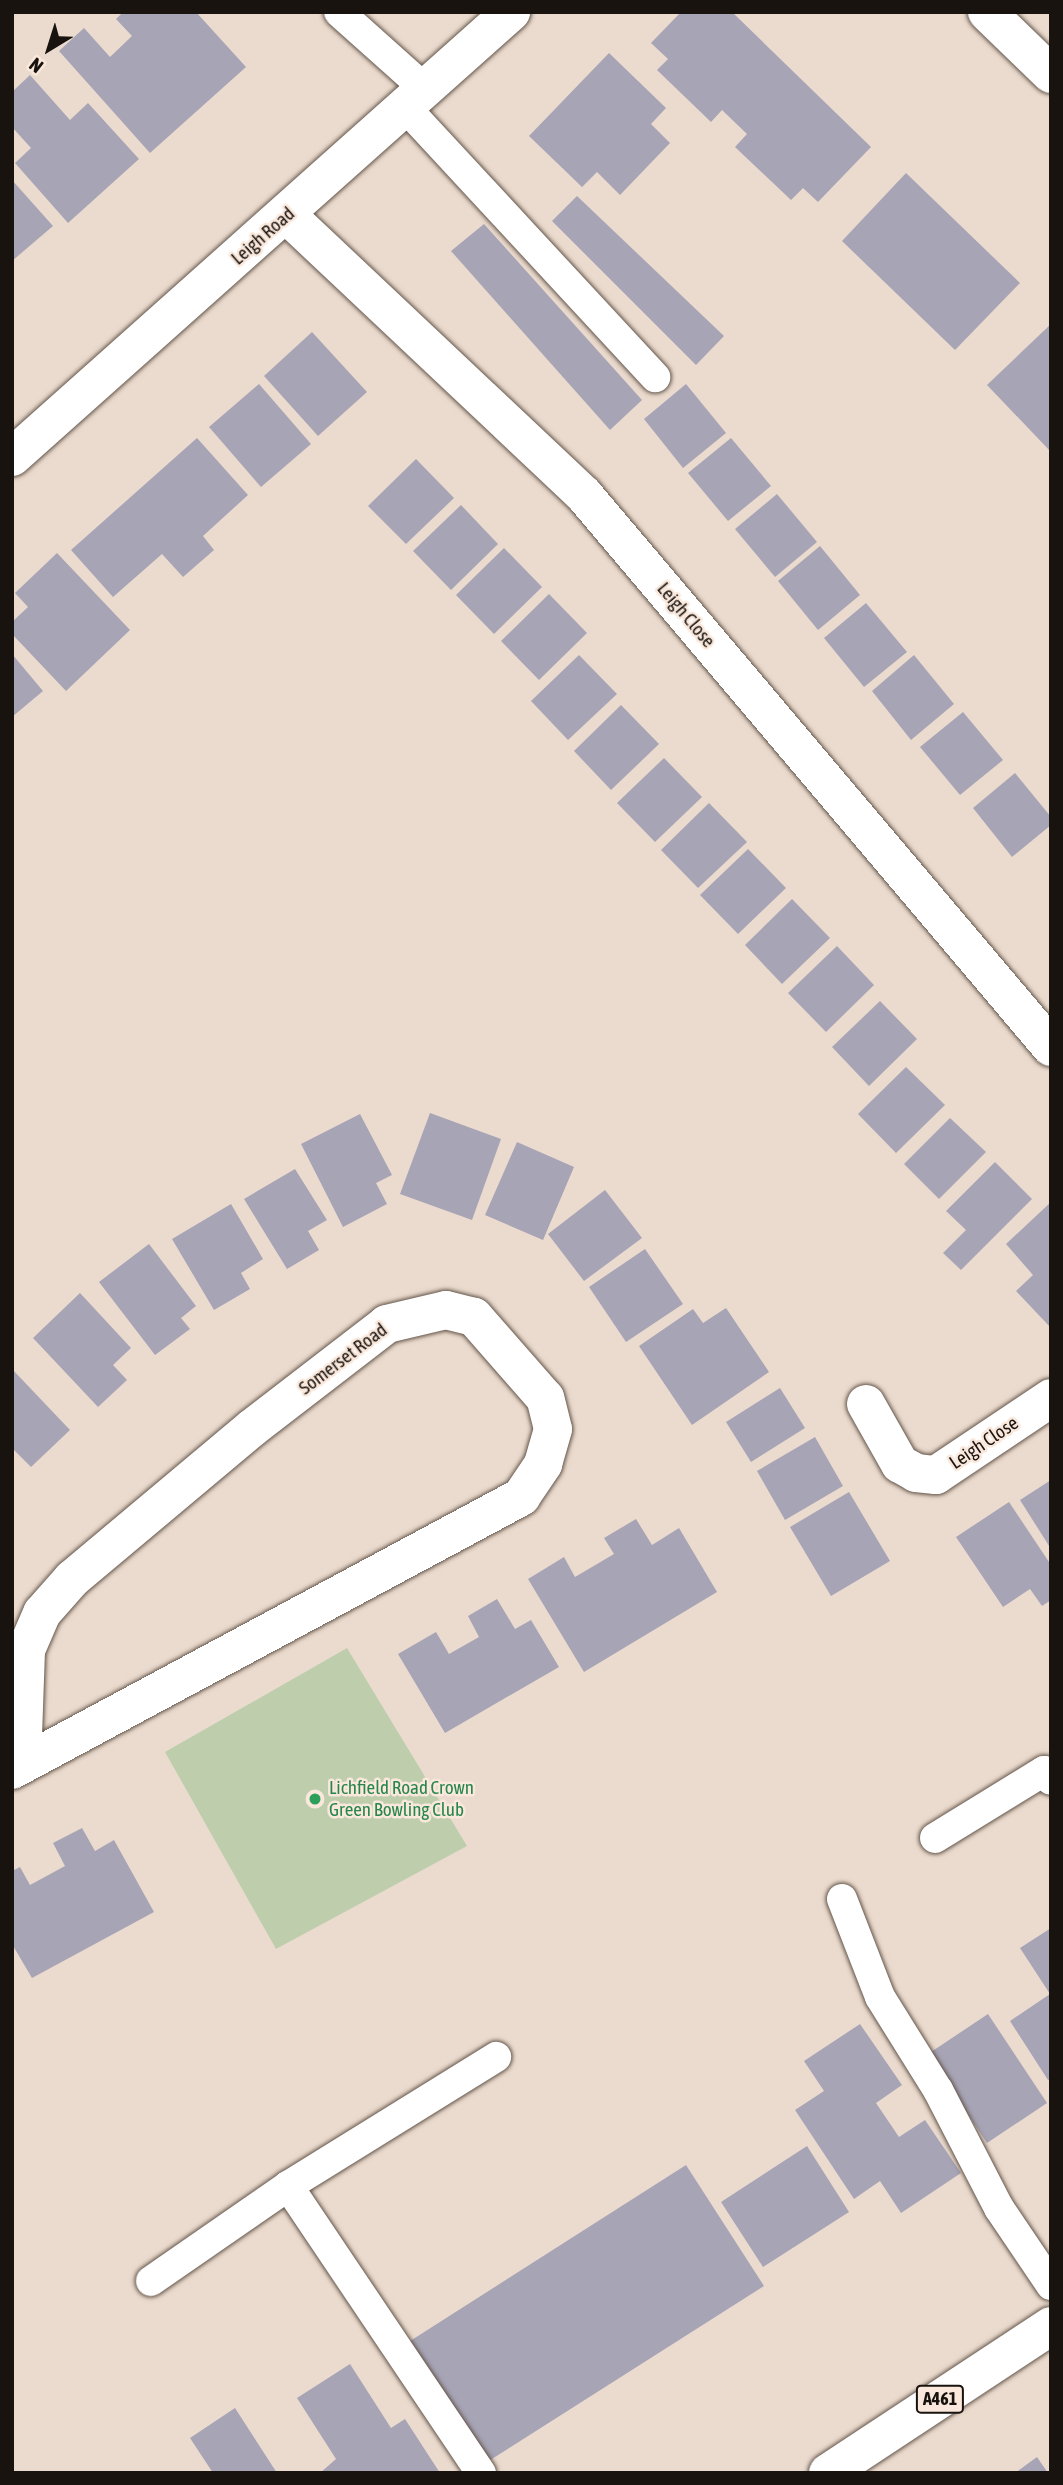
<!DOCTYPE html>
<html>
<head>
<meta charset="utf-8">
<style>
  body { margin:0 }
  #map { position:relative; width:1063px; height:2485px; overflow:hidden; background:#ebdbce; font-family:"Asap Condensed",sans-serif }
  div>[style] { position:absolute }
  .green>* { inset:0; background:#becead }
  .building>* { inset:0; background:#a7a4b6 }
  .roads { filter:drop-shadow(0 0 2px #63554a) drop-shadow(0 0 2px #63554a) }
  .service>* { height:30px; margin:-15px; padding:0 15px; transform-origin:15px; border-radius:15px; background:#fff }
  .minor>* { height:38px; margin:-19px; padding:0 19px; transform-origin:19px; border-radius:19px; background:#fff }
  .primary>* { height:38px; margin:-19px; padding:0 19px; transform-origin:19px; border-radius:19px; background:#fff }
  .trunk>* { height:38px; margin:-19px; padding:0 19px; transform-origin:19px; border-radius:19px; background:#fff }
  .dots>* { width:19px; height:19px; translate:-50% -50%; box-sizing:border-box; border:4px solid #f9e8db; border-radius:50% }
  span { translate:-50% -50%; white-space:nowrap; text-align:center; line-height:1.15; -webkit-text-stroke:5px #f9e8db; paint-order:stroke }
  .shield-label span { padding:2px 5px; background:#f9e8db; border:2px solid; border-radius:5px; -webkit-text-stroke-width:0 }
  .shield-label { font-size:18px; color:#19130f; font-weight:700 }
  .street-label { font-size:19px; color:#19130f }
  .leisure-label { font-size:19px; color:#27864d }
  .left { translate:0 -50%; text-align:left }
  .frame { position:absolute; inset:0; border:14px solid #19130f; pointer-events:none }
  .north { position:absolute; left:14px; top:14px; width:70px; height:70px; -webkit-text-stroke:5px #f9e8db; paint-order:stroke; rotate:218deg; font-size:19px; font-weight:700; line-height:28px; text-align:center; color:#19130f }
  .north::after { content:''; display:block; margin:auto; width:24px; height:32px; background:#19130f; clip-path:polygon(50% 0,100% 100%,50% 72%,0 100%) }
</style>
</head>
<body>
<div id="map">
  <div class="green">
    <i style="clip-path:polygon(347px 1648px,467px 1846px,276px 1949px,165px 1752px)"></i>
  </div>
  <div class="building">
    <i style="clip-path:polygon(123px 12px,196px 12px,246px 67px,150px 153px,59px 51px,84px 28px,110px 57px,132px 36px,116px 19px)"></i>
    <i style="clip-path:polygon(681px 12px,732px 12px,871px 147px,818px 202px,803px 188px,791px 200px,735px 147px,747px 134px,722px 110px,711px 122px,657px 70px,668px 59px,651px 43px)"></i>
    <i style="clip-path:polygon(609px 53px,666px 108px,651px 124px,670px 143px,620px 195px,597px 172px,582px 187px,529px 136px)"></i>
    <i style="clip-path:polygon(30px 75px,70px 120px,88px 103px,139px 159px,68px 223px,15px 163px,31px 148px,12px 127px,12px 92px)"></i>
    <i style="clip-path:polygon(906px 173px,1020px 283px,955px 350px,842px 241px)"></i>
    <i style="clip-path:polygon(12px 180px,53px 226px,12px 261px)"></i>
    <i style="clip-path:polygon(577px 196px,724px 336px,696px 365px,552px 221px)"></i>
    <i style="clip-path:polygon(484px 224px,642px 400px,610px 430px,451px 251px)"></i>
    <i style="clip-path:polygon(1051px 324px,1051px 452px,987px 385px)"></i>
    <i style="clip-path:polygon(312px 332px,367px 392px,318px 436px,264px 376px)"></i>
    <i style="clip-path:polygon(259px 384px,311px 444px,261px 487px,209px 427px)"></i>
    <i style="clip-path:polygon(686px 384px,726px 433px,683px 468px,644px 419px)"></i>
    <i style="clip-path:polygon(197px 438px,248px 495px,203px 536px,214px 550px,183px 577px,162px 554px,113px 597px,71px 550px)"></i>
    <i style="clip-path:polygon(731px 438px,771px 486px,728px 521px,688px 473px)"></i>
    <i style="clip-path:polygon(416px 459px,454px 498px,406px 544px,368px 506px)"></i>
    <i style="clip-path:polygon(777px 494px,817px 542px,775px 577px,735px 529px)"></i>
    <i style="clip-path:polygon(461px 505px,498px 544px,451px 590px,413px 551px)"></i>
    <i style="clip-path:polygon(820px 546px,860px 595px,818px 630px,778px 581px)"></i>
    <i style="clip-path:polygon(504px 548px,542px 587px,494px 634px,456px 595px)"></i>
    <i style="clip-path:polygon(57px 553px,130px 630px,66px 691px,12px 634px,12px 622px,28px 607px,15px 593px)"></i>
    <i style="clip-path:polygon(549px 594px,587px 633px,539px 680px,501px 641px)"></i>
    <i style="clip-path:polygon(866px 603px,907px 652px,864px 687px,824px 638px)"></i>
    <i style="clip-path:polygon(12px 654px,43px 691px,12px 717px)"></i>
    <i style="clip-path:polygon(579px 655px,617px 694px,568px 740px,531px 701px)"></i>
    <i style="clip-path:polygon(914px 655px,954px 704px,911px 740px,872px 691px)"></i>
    <i style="clip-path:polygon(621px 705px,659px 744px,611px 790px,574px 751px)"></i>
    <i style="clip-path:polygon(963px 712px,1003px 760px,960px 795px,920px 747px)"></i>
    <i style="clip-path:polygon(664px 758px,702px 797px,655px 842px,617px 803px)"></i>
    <i style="clip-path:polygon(1015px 773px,1051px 817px,1051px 825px,1012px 857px,973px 808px)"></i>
    <i style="clip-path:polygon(709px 803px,747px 842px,698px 888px,661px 850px)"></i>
    <i style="clip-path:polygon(748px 849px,786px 888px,738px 934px,700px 895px)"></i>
    <i style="clip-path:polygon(792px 899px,830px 938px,782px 984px,745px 945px)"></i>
    <i style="clip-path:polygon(837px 946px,874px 985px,826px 1032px,788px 993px)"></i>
    <i style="clip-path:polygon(880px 1001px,917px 1039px,869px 1086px,832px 1047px)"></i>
    <i style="clip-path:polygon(906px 1067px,945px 1105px,896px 1153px,858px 1114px)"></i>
    <i style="clip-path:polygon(430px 1113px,501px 1139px,472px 1220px,400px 1194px)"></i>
    <i style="clip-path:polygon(360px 1114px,392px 1175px,376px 1183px,387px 1204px,343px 1227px,301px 1144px)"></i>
    <i style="clip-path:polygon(950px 1118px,986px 1152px,939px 1199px,904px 1164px)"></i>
    <i style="clip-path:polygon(517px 1142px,574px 1167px,543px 1240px,485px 1215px)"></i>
    <i style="clip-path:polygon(995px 1162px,1032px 1199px,961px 1270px,943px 1253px,966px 1230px,946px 1211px)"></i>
    <i style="clip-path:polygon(295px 1169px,327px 1220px,308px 1231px,319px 1250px,287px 1269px,244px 1199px)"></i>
    <i style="clip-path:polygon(605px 1190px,642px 1238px,584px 1281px,548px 1234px)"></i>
    <i style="clip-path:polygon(1051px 1202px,1051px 1328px,1016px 1291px,1033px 1275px,1006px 1244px)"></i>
    <i style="clip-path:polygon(231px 1204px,263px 1259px,241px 1273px,250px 1289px,214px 1310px,172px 1239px)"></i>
    <i style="clip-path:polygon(149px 1244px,196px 1306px,181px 1318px,190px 1329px,155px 1355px,99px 1282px)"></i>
    <i style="clip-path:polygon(645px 1249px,683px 1304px,626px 1342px,589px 1287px)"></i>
    <i style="clip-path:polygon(80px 1293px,131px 1348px,113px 1365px,127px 1380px,98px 1407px,33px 1338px)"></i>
    <i style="clip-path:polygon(726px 1308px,769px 1372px,692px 1425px,639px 1346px,693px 1309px,703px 1323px)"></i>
    <i style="clip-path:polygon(12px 1369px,70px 1430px,31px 1467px,12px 1448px)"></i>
    <i style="clip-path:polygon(780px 1388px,805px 1428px,751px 1462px,726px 1422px)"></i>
    <i style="clip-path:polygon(815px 1437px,843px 1486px,785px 1520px,757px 1471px)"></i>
    <i style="clip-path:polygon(1051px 1480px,1051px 1549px,1020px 1500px)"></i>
    <i style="clip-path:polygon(849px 1492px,890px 1561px,831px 1596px,790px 1527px)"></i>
    <i style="clip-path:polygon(1009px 1502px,1051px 1565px,1051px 1600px,1042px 1606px,1030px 1589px,1003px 1607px,956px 1537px)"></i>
    <i style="clip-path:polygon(636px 1519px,652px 1545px,679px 1528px,717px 1592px,584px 1672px,528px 1579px,564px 1557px,575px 1577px,614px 1554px,604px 1538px)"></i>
    <i style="clip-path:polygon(497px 1599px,515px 1629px,531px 1620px,559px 1667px,445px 1733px,398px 1654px,436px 1632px,449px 1654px,479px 1637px,468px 1616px)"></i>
    <i style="clip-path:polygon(82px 1828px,95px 1851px,114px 1840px,154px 1912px,32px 1978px,12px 1944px,12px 1871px,20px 1867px,30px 1885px,65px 1866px,53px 1843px)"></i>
    <i style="clip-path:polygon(1051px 1928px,1051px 2079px,1048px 2080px,1010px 2021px,1050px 1994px,1020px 1948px)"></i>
    <i style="clip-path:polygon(988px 2014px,1047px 2103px,987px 2143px,928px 2054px)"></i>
    <i style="clip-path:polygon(860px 2024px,902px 2085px,876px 2103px,899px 2137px,925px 2120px,961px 2173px,901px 2213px,880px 2181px,854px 2199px,795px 2110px,824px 2091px,804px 2061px)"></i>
    <i style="clip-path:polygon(807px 2146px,849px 2212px,763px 2267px,721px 2202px)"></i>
    <i style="clip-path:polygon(686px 2165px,764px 2286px,484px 2464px,407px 2343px)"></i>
    <i style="clip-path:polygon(350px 2364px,391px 2428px,405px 2419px,440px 2473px,320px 2473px,336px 2459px,297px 2398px)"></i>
    <i style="clip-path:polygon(235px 2408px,277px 2473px,213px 2473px,190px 2438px)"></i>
    <i style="clip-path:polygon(1037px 2457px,1048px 2473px,1015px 2473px)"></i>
  </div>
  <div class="roads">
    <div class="service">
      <i style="left:339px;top:12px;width:115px;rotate:41.8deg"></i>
      <i style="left:406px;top:108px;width:367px;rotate:47.2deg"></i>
      <i style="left:935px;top:1838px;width:128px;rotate:-31.6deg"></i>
      <i style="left:1044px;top:1771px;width:11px;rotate:52deg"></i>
      <i style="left:842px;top:1899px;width:105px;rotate:68.8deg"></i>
      <i style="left:880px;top:1997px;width:110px;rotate:58.1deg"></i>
      <i style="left:938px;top:2090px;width:133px;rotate:62.7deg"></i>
      <i style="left:999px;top:2208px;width:93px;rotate:56deg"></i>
      <i style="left:151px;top:2281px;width:167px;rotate:-34.7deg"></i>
      <i style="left:481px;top:2473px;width:346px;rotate:-123.9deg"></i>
      <i style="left:288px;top:2186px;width:245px;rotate:-31.8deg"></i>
    </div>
    <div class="minor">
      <i style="left:287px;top:215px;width:408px;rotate:43.3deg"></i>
      <i style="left:584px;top:495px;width:723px;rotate:49.77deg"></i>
      <i style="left:12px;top:457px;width:669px;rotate:-41.73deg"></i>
      <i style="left:866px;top:1404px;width:69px;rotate:60.5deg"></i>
      <i style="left:900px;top:1464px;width:18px;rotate:29deg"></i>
      <i style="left:916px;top:1473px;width:20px;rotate:6deg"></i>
      <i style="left:936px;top:1475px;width:138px;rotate:-33.8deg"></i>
      <i style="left:12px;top:1770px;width:578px;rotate:-28.21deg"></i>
      <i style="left:521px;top:1497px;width:40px;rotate:-56deg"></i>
      <i style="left:543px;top:1464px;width:36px;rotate:-74deg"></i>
      <i style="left:553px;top:1429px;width:32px;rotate:-104deg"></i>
      <i style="left:545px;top:1398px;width:108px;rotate:-131.2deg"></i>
      <i style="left:474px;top:1317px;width:29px;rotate:-166deg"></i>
      <i style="left:446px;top:1310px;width:61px;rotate:166.7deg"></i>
      <i style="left:387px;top:1324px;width:170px;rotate:142.4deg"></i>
      <i style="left:252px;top:1428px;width:235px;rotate:140deg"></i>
      <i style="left:72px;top:1579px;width:45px;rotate:131.4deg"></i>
      <i style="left:42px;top:1613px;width:40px;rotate:113.4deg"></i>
      <i style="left:26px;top:1650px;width:114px;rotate:92deg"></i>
    </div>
    <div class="primary">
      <i style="left:987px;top:12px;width:89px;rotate:44.1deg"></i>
    </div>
    <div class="trunk">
      <i style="left:828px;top:2473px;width:267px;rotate:-33.4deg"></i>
    </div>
  </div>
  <div class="dots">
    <i style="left:315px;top:1799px;background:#2e9e5b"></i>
  </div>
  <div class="shield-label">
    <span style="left:940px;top:2399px">A461</span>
  </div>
  <div class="street-label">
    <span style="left:263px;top:236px;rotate:-41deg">Leigh Road</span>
    <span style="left:686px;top:615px;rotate:50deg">Leigh Close</span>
    <span style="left:343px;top:1359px;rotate:-37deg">Somerset Road</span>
    <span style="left:984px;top:1443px;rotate:-34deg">Leigh Close</span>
  </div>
  <div class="leisure-label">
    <span class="left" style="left:329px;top:1799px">Lichfield Road Crown<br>Green Bowling Club</span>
  </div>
  <div class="frame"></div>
  <div class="north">N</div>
</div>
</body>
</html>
